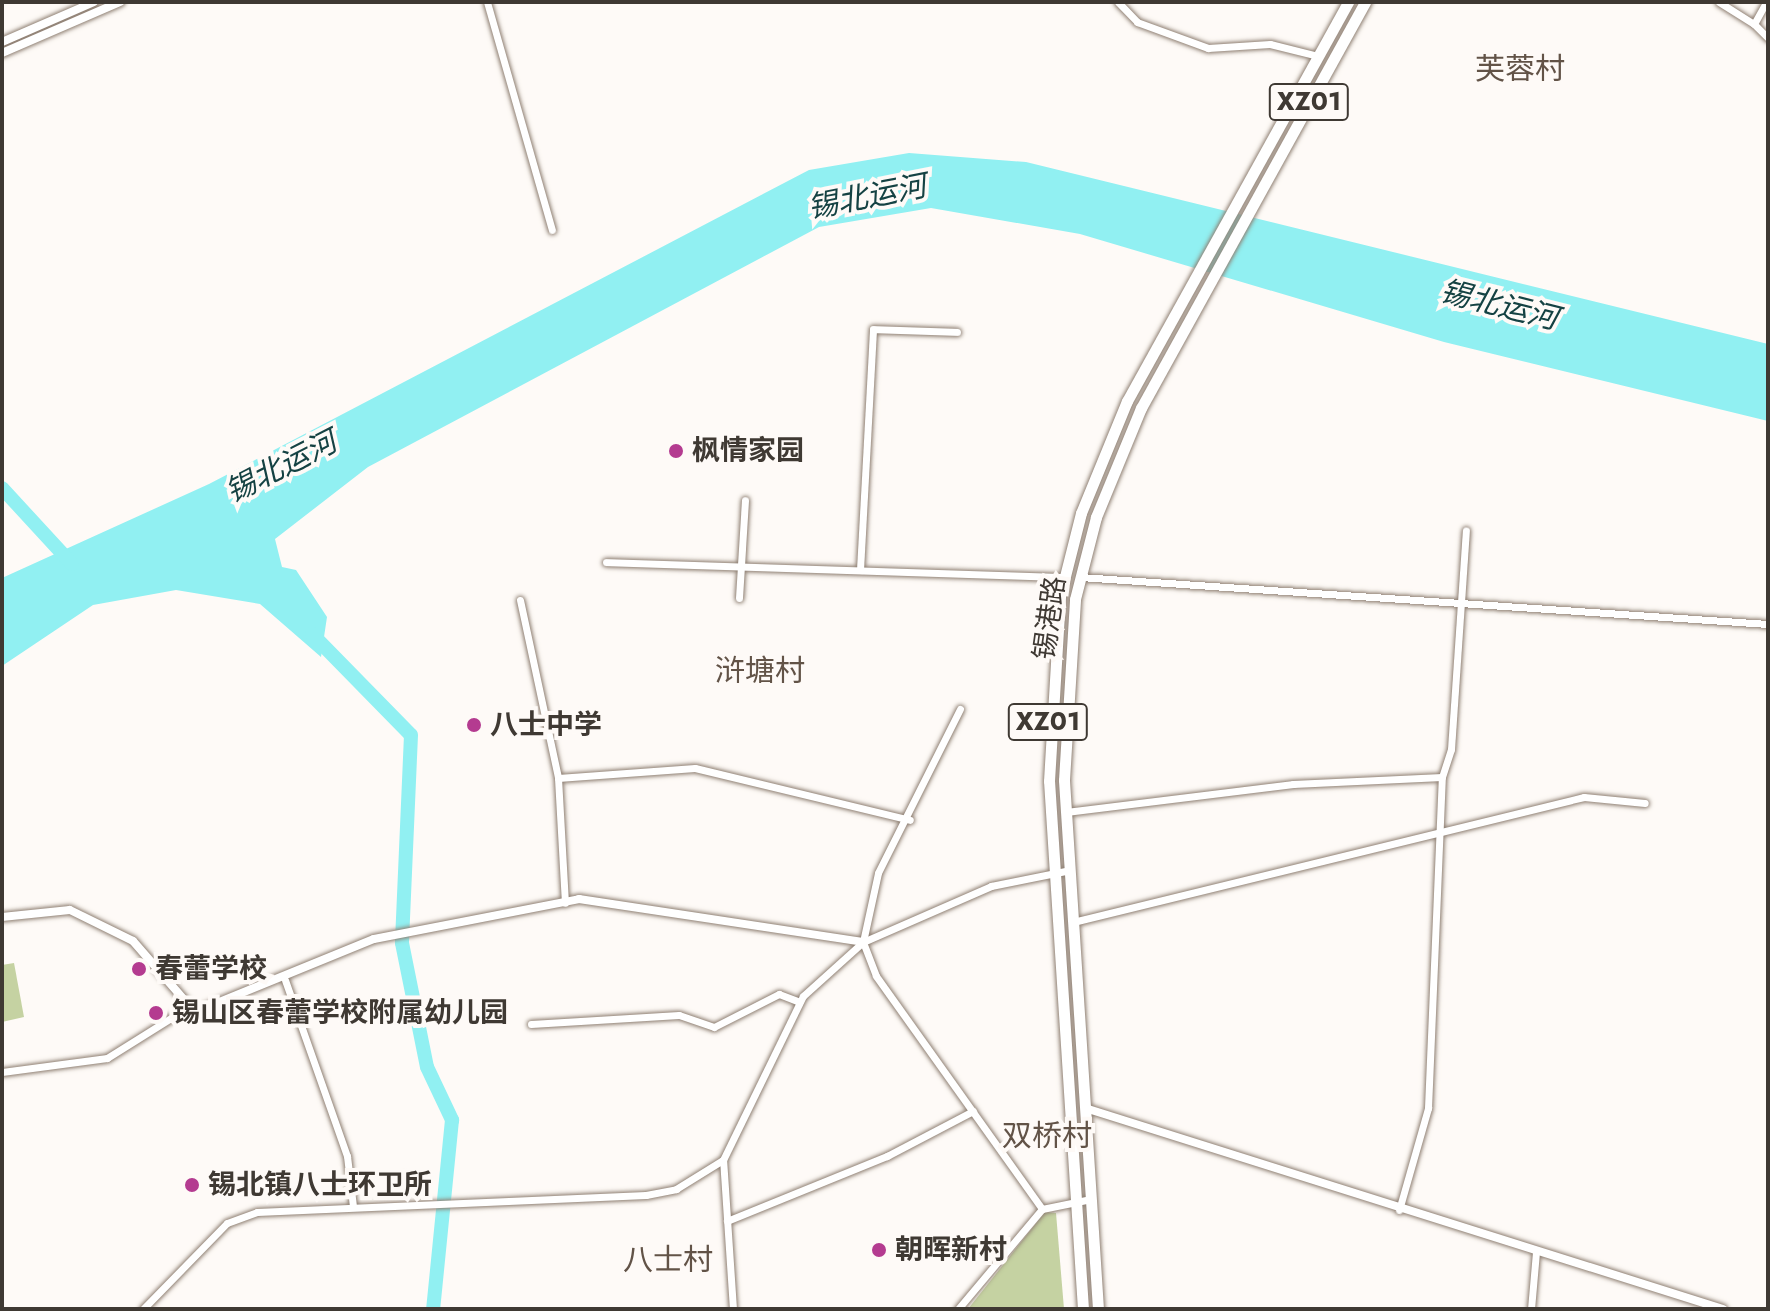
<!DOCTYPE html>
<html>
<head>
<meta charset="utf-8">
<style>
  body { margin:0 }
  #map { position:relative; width:1770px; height:1311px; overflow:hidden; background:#fefaf7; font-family:Jost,"Noto Sans SC",sans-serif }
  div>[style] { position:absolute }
  .green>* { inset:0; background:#c5d2a2 }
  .water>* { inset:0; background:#91f0f2 }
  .river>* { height:14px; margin:-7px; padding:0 7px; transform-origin:7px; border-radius:7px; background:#91f0f2 }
  .roads { filter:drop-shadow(0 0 2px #8f8073) drop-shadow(0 0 2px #8f8073) }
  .minor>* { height:7px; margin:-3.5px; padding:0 3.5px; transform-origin:3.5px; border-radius:3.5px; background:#fff }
  .tertiary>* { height:8px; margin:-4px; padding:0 4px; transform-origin:4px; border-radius:4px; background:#fff }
  .primary>* { height:11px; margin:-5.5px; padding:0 5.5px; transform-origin:5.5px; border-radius:5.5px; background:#fff }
  .dots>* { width:22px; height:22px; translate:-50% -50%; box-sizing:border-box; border:4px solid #fefaf7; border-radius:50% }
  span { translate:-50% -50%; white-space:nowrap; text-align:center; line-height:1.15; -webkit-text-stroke:8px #fefaf7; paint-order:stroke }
  .shield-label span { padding:2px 6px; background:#fefaf7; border:2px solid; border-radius:6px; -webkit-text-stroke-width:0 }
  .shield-label { font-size:26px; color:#3f3933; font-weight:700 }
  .poi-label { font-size:28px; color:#3f3933; font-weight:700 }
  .left { translate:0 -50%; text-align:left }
  .street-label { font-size:28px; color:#3f3933 }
  .neighbourhood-label { font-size:30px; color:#625347 }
  .water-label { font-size:30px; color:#154243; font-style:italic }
  .frame { position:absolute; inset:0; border:4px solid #3f3933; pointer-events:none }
</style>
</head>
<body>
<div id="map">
  <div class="green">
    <i style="clip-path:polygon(14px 963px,24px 1017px,2px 1022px,2px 965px)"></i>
    <i style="clip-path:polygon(1045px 1212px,1056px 1213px,1064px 1309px,968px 1309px)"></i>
  </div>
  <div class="water">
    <i style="clip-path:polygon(909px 153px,1026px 162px,1768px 344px,1768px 421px,1444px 342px,1080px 234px,931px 208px,819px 227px,368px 467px,275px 539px,282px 567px,296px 570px,327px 617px,321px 657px,260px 604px,176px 590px,93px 605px,2px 666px,2px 578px,209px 484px,809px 170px)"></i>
  </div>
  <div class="river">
    <i style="left:2px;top:488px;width:103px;rotate:47.4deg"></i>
    <i style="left:312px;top:634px;width:141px;rotate:45.6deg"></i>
    <i style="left:411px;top:735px;width:208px;rotate:92.5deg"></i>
    <i style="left:402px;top:943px;width:126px;rotate:78.6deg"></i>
    <i style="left:427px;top:1067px;width:59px;rotate:64.7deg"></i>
    <i style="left:452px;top:1120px;width:190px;rotate:95.7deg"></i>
  </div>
  <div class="roads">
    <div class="minor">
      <i style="left:487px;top:2px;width:237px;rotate:74.1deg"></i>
      <i style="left:1118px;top:2px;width:28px;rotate:46deg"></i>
      <i style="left:1137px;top:22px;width:76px;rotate:20.1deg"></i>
      <i style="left:1208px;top:48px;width:62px;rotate:-3.7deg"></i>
      <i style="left:1270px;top:44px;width:49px;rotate:14deg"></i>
      <i style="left:1719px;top:2px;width:41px;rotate:32.2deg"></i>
      <i style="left:1754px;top:24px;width:25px;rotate:-61deg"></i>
      <i style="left:1754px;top:24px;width:20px;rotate:45deg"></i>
      <i style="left:606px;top:562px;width:458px;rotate:1.9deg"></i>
      <i style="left:860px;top:570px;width:241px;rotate:-86.9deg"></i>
      <i style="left:873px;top:329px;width:84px;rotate:2deg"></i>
      <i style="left:1080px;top:577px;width:690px;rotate:3.91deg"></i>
      <i style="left:739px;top:598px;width:98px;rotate:-86.5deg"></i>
      <i style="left:520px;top:600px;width:182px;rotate:77.9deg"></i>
      <i style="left:558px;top:778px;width:125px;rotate:86.8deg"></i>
      <i style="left:960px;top:709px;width:183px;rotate:116.6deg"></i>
      <i style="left:878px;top:873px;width:71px;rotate:102.3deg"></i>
      <i style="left:863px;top:942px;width:36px;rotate:69deg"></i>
      <i style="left:876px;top:976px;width:286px;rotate:54.5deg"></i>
      <i style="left:1042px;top:1209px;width:50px;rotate:-11.5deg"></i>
      <i style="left:558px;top:778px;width:137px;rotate:-4.2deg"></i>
      <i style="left:695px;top:768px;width:221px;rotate:13.6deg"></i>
      <i style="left:1066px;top:812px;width:229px;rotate:-7deg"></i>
      <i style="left:1293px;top:784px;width:149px;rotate:-2.7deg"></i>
      <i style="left:1073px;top:922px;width:526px;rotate:-13.75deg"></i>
      <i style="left:1584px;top:797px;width:61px;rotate:5.6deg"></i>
      <i style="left:285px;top:980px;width:187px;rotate:70.6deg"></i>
      <i style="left:347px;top:1156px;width:50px;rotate:83.2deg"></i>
      <i style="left:531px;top:1024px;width:148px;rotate:-3.5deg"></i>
      <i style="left:679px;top:1015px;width:37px;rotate:19deg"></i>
      <i style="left:714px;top:1027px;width:73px;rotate:-26.9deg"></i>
      <i style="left:779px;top:994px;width:22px;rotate:21deg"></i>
      <i style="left:2px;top:1072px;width:106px;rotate:-7.6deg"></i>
      <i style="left:107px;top:1058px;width:98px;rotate:-32.1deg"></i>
      <i style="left:1399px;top:1210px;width:106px;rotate:-74.1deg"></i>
      <i style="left:1428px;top:1108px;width:331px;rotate:-87.6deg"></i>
      <i style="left:1442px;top:777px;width:29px;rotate:-72deg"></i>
      <i style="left:1451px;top:749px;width:219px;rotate:-86.1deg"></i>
      <i style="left:727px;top:1221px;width:173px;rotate:-22.1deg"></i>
      <i style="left:887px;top:1156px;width:97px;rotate:-27.6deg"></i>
      <i style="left:143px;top:1309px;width:120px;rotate:-45.7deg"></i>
      <i style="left:227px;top:1223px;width:32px;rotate:-20deg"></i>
      <i style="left:257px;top:1212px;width:389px;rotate:-2.5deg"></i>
      <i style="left:646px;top:1195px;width:31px;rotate:-11deg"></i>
      <i style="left:676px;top:1189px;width:55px;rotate:-31.7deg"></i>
      <i style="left:733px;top:1309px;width:149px;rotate:-93.8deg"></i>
      <i style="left:723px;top:1160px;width:182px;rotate:-64deg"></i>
      <i style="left:803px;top:996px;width:81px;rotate:-42deg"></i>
      <i style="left:863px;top:942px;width:140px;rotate:-23.6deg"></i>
      <i style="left:991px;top:886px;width:81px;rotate:-11.4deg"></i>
      <i style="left:958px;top:1309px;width:131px;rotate:-50deg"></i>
      <i style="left:1531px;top:1309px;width:57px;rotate:-85deg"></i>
    </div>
    <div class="tertiary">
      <i style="left:2px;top:42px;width:100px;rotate:-23.5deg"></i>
      <i style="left:2px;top:53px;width:129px;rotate:-23.4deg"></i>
      <i style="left:2px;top:917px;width:68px;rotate:-5.9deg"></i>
      <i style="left:70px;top:910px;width:70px;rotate:26.2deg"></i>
      <i style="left:133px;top:941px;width:94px;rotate:48.9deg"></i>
      <i style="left:195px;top:1012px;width:193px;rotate:-22.2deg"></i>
      <i style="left:374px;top:939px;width:209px;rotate:-11deg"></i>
      <i style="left:579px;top:899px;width:287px;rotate:8.6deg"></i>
      <i style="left:1085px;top:1108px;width:669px;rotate:17.49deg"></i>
    </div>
    <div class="primary">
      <i style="left:1083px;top:1309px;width:529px;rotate:-93.68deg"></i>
      <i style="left:1049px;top:781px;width:185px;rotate:-86.6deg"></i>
      <i style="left:1060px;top:596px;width:86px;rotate:-75.8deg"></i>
      <i style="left:1081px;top:513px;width:121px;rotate:-67.7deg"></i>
      <i style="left:1127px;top:401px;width:456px;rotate:-61deg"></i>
      <i style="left:1098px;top:1309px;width:530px;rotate:-93.68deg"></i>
      <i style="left:1064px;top:780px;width:181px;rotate:-86.5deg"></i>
      <i style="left:1075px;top:599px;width:85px;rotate:-75.6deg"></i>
      <i style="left:1096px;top:517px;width:118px;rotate:-67.6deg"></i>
      <i style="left:1141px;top:408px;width:464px;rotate:-61.1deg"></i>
    </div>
  </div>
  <div class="dots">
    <i style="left:676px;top:451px;background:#b43b90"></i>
    <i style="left:474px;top:725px;background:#b43b90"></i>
    <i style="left:139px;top:969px;background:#b43b90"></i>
    <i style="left:156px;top:1013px;background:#b43b90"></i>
    <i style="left:192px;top:1185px;background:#b43b90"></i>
    <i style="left:879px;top:1250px;background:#b43b90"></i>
  </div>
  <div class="shield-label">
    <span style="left:1309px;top:102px">XZ01</span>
    <span style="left:1048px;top:722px">XZ01</span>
  </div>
  <div class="poi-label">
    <span class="left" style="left:692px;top:451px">枫情家园</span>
    <span class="left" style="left:490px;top:725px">八士中学</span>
    <span class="left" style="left:155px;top:969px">春蕾学校</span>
    <span class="left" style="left:172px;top:1013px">锡山区春蕾学校附属幼儿园</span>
    <span class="left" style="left:208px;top:1185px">锡北镇八士环卫所</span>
    <span class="left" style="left:895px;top:1250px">朝晖新村</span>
  </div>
  <div class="street-label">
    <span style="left:1050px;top:618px;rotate:-82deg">锡港路</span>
  </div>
  <div class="neighbourhood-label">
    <span style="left:1520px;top:69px">芙蓉村</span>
    <span style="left:760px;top:671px">浒塘村</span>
    <span style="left:1047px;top:1136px">双桥村</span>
    <span style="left:668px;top:1260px">八士村</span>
  </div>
  <div class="water-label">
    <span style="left:867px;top:197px;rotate:-11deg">锡北运河</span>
    <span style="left:1499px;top:305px;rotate:14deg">锡北运河</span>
    <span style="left:281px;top:467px;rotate:-27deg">锡北运河</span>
  </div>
  <div class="frame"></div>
</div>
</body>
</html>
